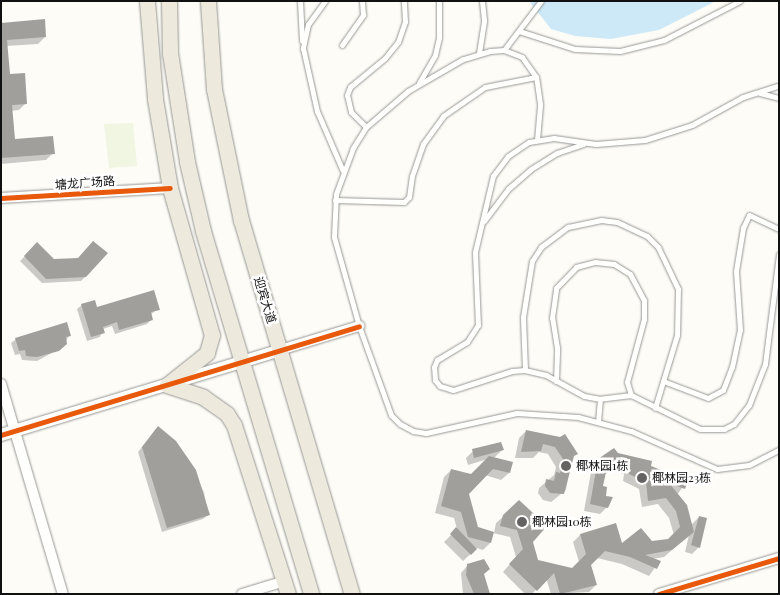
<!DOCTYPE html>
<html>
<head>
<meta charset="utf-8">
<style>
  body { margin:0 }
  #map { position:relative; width:780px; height:595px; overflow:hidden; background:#fdfcf7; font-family:"Playfair Display","Noto Sans SC",serif }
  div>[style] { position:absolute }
  .pitch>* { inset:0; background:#f0f6e1 }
  .water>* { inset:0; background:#cde8f7 }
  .shadow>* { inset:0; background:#0003 }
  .building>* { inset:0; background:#a19f9c }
  .roads { filter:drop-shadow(0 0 1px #979795) drop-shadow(0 0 1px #979795) }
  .service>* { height:5px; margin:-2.5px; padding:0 2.5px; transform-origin:2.5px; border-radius:2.5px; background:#fffffe }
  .minor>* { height:10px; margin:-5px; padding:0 5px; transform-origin:5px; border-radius:5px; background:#fffffe }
  .tertiary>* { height:12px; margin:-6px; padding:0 6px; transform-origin:6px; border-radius:6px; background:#fffffe }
  .primary>* { height:15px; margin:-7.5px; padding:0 7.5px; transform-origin:7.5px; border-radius:7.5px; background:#ede9dc }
  .cycleway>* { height:5px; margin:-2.5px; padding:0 2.5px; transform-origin:2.5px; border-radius:2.5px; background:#e8590c }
  .dots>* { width:14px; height:14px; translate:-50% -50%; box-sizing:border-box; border:2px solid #fff; border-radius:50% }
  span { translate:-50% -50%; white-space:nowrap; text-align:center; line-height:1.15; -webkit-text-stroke:5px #fff; paint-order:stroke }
  .street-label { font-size:12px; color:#111 }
  .poi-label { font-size:12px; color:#111 }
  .left { translate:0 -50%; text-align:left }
  .frame { position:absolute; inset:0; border:2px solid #111; pointer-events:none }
</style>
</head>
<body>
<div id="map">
  <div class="pitch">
    <i style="clip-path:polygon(133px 123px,137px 166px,109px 168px,104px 124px)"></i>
  </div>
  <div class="water">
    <i style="clip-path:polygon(529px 1px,716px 1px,659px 30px,611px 39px,575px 36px,551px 29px)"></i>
  </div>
  <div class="shadow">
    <i style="clip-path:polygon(1px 24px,45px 37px,38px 44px,6px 46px,9px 75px,26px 103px,19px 110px,11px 111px,13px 140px,53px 153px,46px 160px,1px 164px)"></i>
    <i style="clip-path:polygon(37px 244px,53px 260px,86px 276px,81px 281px,42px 283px,20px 261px)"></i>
    <i style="clip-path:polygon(82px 305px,97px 308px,158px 309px,150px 315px,151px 320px,147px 324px,115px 334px,112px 326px,103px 329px,100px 337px,87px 341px,77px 309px)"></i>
    <i style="clip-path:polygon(69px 336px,61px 348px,37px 361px,22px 360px,20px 354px,15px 355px,11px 343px,16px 339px)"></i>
    <i style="clip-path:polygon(158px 427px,182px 451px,204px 492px,208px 515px,203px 519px,162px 532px,138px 452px)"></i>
    <i style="clip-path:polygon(526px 431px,560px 438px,572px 457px,566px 490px,551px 502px,543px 500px,538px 493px,539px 488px,554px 475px,556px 467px,548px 454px,539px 452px,533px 458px,515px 458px,519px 438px)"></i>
    <i style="clip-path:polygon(502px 450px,494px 458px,509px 473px,501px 480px,485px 475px,467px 493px,477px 528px,494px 533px,496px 523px,504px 516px,532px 541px,538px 561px,572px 570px,579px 562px,573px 542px,580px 535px,616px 525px,622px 545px,668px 540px,674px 535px,669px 518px,658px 504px,642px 507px,639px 489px,623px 481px,624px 474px,610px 471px,604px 475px,602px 487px,607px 507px,600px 514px,584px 511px,591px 472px,588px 469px,595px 462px,617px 454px,687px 481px,677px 495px,691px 525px,699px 517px,699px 547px,692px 554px,685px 552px,689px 535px,664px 557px,652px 559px,659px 562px,649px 576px,622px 564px,597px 558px,590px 565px,596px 585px,589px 592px,551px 594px,546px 578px,532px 594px,525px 594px,503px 572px,516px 557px,510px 537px,493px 533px,490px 543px,483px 550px,477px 548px,463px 561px,444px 542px,457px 529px,454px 518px,435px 513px,444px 477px,451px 470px,471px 476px,488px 459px,468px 465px,466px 458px,473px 451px)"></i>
    <i style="clip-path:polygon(468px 565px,483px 575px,488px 594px,463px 594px,461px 573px)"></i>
  </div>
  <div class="building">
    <i style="clip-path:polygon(45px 19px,46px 37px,7px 40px,10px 74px,25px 73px,27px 104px,12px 105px,15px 139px,53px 136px,55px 154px,1px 158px,1px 23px)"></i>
    <i style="clip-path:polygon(93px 241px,108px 253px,86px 277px,46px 279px,24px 256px,37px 242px,54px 259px,78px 258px)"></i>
    <i style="clip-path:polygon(154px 290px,160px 310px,151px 312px,153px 320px,119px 330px,117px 322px,103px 327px,105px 333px,91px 337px,81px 304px,95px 300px,97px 307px)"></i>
    <i style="clip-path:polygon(67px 322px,71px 336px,66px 337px,67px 344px,59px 351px,37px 357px,26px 356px,25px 350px,19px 351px,15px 338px)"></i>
    <i style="clip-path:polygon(158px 426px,176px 441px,196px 470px,210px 515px,167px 528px,142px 447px)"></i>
    <i style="clip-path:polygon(526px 430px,560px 437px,565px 434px,578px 454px,574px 456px,564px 494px,550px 493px,545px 486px,546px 479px,554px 481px,556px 472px,560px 473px,563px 459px,555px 447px,543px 444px,541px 451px,521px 452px)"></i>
    <i style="clip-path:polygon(501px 442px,504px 450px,474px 458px,472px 449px)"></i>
    <i style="clip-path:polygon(614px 448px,618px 453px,652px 461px,651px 466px,688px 481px,685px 489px,669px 483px,687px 505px,694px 532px,672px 550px,645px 555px,661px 561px,657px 569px,630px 557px,605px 551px,591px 565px,597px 585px,560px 594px,554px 573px,537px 591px,509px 564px,523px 549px,517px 530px,500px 526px,503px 515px,519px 500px,547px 526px,533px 542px,538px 560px,572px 568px,586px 554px,580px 534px,616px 523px,622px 543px,641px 528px,652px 541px,668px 539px,680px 527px,676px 511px,666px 498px,648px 501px,646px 482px,629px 474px,630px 467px,618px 464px,606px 472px,603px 486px,607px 487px,606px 496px,613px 497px,608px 508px,590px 504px,597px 465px,595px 461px)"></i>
    <i style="clip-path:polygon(489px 456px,513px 462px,510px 473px,493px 469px,469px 494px,478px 527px,494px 532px,491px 543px,468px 537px,461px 512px,441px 506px,451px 469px,471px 474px)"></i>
    <i style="clip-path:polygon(699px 516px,707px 518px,700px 548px,691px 545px)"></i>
    <i style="clip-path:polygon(456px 527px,477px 549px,471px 555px,450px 534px)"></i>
    <i style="clip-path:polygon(484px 559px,490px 569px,484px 574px,490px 594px,474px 594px,466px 575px,467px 564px)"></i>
  </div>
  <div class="roads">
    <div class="service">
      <i style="left:300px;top:1px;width:40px;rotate:87.1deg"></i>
      <i style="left:325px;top:1px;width:29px;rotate:126deg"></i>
      <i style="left:308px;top:24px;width:25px;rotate:102deg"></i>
      <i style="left:303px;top:48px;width:65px;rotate:77.5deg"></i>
      <i style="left:317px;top:111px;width:65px;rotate:66.6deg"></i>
      <i style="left:519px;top:31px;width:59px;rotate:17.8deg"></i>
      <i style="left:575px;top:49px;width:45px;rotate:2.5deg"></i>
      <i style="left:620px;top:51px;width:45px;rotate:-14deg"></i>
      <i style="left:664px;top:40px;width:85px;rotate:-27.2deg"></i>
      <i style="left:342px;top:45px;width:37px;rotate:-55deg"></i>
      <i style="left:363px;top:15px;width:14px;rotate:-94deg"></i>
      <i style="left:504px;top:50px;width:61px;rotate:-52.9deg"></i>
      <i style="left:479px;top:53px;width:33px;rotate:-81deg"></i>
      <i style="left:484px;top:20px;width:19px;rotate:-96deg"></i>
      <i style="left:419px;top:83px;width:32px;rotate:-60deg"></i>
      <i style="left:435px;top:55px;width:18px;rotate:-77deg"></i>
      <i style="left:439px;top:37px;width:36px;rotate:-90deg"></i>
      <i style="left:760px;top:93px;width:20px;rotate:15deg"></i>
      <i style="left:366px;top:127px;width:21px;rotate:-135deg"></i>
      <i style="left:351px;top:112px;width:17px;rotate:-103deg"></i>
      <i style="left:347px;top:95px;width:9px;rotate:-69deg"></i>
      <i style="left:350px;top:87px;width:45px;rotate:-39.6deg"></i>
      <i style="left:385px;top:58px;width:21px;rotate:-51deg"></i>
      <i style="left:398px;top:42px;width:21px;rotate:-71deg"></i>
      <i style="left:405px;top:22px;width:21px;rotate:-93deg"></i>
      <i style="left:537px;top:140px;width:36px;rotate:-85deg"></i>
      <i style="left:540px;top:104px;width:27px;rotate:-98deg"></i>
      <i style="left:536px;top:77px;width:24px;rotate:-125deg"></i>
      <i style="left:522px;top:57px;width:19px;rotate:-159deg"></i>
      <i style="left:504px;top:50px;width:14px;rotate:176deg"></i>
      <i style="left:490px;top:51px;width:28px;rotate:163deg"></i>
      <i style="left:463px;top:59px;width:64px;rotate:149.8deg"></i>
      <i style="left:408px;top:91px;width:55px;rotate:139.4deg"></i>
      <i style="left:366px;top:127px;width:25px;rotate:122deg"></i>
      <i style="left:353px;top:148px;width:49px;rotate:110.3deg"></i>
      <i style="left:336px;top:194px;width:43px;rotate:92.7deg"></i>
      <i style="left:334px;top:237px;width:92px;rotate:74.3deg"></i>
      <i style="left:359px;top:326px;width:95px;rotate:70.2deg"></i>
      <i style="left:391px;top:415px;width:13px;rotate:45deg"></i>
      <i style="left:400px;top:424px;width:15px;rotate:28deg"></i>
      <i style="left:413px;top:431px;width:13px;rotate:9deg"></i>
      <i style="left:426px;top:433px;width:93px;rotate:-12.4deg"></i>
      <i style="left:517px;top:413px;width:61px;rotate:3.8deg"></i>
      <i style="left:578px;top:417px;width:55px;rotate:14.8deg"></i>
      <i style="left:631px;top:431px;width:94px;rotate:23.8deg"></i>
      <i style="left:717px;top:469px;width:32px;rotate:-7deg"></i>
      <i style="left:749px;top:465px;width:34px;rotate:-27deg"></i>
      <i style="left:335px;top:200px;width:69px;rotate:1.7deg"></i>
      <i style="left:404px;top:202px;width:7px;rotate:-45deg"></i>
      <i style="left:409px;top:197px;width:21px;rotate:-82deg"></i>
      <i style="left:412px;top:176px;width:34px;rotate:-71deg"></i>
      <i style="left:423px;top:144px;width:34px;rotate:-54deg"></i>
      <i style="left:443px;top:116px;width:51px;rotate:-34.6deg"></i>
      <i style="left:485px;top:87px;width:52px;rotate:-11.1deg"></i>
      <i style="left:484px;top:221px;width:40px;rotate:-53deg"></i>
      <i style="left:508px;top:189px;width:30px;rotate:-41deg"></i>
      <i style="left:531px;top:169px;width:31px;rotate:-32deg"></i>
      <i style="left:557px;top:153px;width:28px;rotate:-19deg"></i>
      <i style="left:525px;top:370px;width:53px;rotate:-92.2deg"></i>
      <i style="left:523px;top:317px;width:57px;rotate:-80.9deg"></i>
      <i style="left:532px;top:261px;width:17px;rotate:-57deg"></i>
      <i style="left:541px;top:247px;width:34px;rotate:-37deg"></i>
      <i style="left:568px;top:227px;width:34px;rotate:-12deg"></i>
      <i style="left:601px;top:220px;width:16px;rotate:7deg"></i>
      <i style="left:617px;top:222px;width:33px;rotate:25deg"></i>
      <i style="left:647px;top:236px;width:16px;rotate:45deg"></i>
      <i style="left:658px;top:247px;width:47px;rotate:64.5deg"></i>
      <i style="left:678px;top:289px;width:46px;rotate:91.2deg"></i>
      <i style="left:677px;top:335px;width:76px;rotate:106.8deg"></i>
      <i style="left:556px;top:381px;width:33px;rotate:-88deg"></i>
      <i style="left:557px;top:348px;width:30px;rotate:-99deg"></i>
      <i style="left:552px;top:318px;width:30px;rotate:-82deg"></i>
      <i style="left:556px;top:288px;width:29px;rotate:-46deg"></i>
      <i style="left:576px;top:267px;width:20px;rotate:-15deg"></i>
      <i style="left:595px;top:262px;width:19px;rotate:6deg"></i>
      <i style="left:614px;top:264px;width:19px;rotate:32deg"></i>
      <i style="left:630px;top:274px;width:30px;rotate:62deg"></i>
      <i style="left:644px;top:300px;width:19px;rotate:90deg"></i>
      <i style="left:644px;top:319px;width:65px;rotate:105.1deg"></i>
      <i style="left:627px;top:382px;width:14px;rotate:73deg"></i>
      <i style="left:631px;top:395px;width:77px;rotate:26.2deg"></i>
      <i style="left:700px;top:429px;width:24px"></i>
      <i style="left:724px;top:429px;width:11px;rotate:-27deg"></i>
      <i style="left:734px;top:424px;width:24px;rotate:-52deg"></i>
      <i style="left:749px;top:405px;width:44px;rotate:-68.7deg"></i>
      <i style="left:765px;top:364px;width:111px;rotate:-82.7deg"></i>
      <i style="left:663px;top:381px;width:48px;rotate:20.7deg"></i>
      <i style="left:708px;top:398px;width:17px;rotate:-28deg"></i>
      <i style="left:723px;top:390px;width:25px;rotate:-69deg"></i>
      <i style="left:732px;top:367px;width:38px;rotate:-78deg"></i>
      <i style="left:740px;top:330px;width:59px;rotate:-93.9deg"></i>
      <i style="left:736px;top:271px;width:44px;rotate:-80.8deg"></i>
      <i style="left:743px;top:228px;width:14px;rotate:-65deg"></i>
      <i style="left:749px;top:215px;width:33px;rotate:25deg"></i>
      <i style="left:631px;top:395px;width:31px;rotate:173deg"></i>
      <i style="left:600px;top:399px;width:16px;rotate:-169deg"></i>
      <i style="left:584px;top:396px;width:43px;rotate:-151.1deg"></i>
      <i style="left:546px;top:375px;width:22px;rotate:-167deg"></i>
      <i style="left:525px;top:370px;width:13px;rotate:176deg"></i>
      <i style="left:512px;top:371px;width:62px;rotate:162.1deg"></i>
      <i style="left:453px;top:390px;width:14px;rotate:-163deg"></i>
      <i style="left:440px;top:386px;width:8px;rotate:-130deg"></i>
      <i style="left:435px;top:380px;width:13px;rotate:-94deg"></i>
      <i style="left:434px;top:367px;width:8px;rotate:-67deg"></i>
      <i style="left:437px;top:360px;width:35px;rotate:-31deg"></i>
      <i style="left:467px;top:342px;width:20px;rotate:-57deg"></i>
      <i style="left:478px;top:325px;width:73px;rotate:-92.4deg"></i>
      <i style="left:475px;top:252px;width:78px;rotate:-76.7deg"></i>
      <i style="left:493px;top:176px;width:25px;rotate:-53deg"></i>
      <i style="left:508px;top:156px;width:25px;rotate:-34deg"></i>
      <i style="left:529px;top:142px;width:25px;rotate:-9deg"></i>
      <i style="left:554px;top:138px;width:42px;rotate:8.1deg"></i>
      <i style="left:596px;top:144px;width:49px;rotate:-4.7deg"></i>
      <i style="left:645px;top:140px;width:49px;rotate:-17.7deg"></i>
      <i style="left:692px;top:125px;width:58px;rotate:-28.8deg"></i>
      <i style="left:743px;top:97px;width:38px;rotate:-18deg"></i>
      <i style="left:598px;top:422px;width:23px;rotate:-85deg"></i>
    </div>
    <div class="minor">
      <i style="left:1px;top:198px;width:169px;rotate:-3.4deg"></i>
      <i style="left:280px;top:350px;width:83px;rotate:-16.9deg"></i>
      <i style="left:1px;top:384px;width:219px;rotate:73.6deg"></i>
      <i style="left:242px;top:594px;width:45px;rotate:-16.8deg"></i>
      <i style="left:659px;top:594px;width:125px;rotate:-16.7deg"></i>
    </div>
    <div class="tertiary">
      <i style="left:1px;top:435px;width:292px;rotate:-16.9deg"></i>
    </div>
    <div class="primary">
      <i style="left:147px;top:1px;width:98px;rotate:85.3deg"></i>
      <i style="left:155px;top:99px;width:90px;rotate:80.4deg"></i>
      <i style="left:170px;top:188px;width:153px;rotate:74.1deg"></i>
      <i style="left:212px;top:335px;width:19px;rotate:106deg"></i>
      <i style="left:207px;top:353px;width:51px;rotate:141.3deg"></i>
      <i style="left:169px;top:1px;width:52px;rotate:88.9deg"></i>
      <i style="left:170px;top:53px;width:110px;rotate:81.1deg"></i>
      <i style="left:187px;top:162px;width:71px;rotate:76.9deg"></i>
      <i style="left:203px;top:231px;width:379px;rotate:73.4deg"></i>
      <i style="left:208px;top:1px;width:88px;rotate:86.1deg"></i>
      <i style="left:214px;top:89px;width:134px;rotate:78.4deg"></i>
      <i style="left:241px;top:220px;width:390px;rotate:73.5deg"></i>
      <i style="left:167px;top:385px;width:38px;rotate:18deg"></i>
      <i style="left:203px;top:397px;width:29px;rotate:35deg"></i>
      <i style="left:227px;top:414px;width:13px;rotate:58deg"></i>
      <i style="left:234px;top:425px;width:177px;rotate:72.3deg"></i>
    </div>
  </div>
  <div class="cycleway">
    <i style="left:1px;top:198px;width:169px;rotate:-3.4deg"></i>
    <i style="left:1px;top:435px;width:374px;rotate:-16.9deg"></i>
    <i style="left:659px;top:594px;width:125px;rotate:-16.7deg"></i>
  </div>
  <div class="dots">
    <i style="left:566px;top:466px;background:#646362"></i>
    <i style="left:642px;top:478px;background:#646362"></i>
    <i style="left:522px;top:522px;background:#646362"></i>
  </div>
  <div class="street-label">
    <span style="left:85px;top:183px;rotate:-4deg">塘龙广场路</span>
    <span style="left:265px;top:300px;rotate:73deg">迎宾大道</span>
  </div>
  <div class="poi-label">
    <span class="left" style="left:576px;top:466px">椰林园1栋</span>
    <span class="left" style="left:652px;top:478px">椰林园23栋</span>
    <span class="left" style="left:532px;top:522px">椰林园10栋</span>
  </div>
  <div class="frame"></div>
</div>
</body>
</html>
